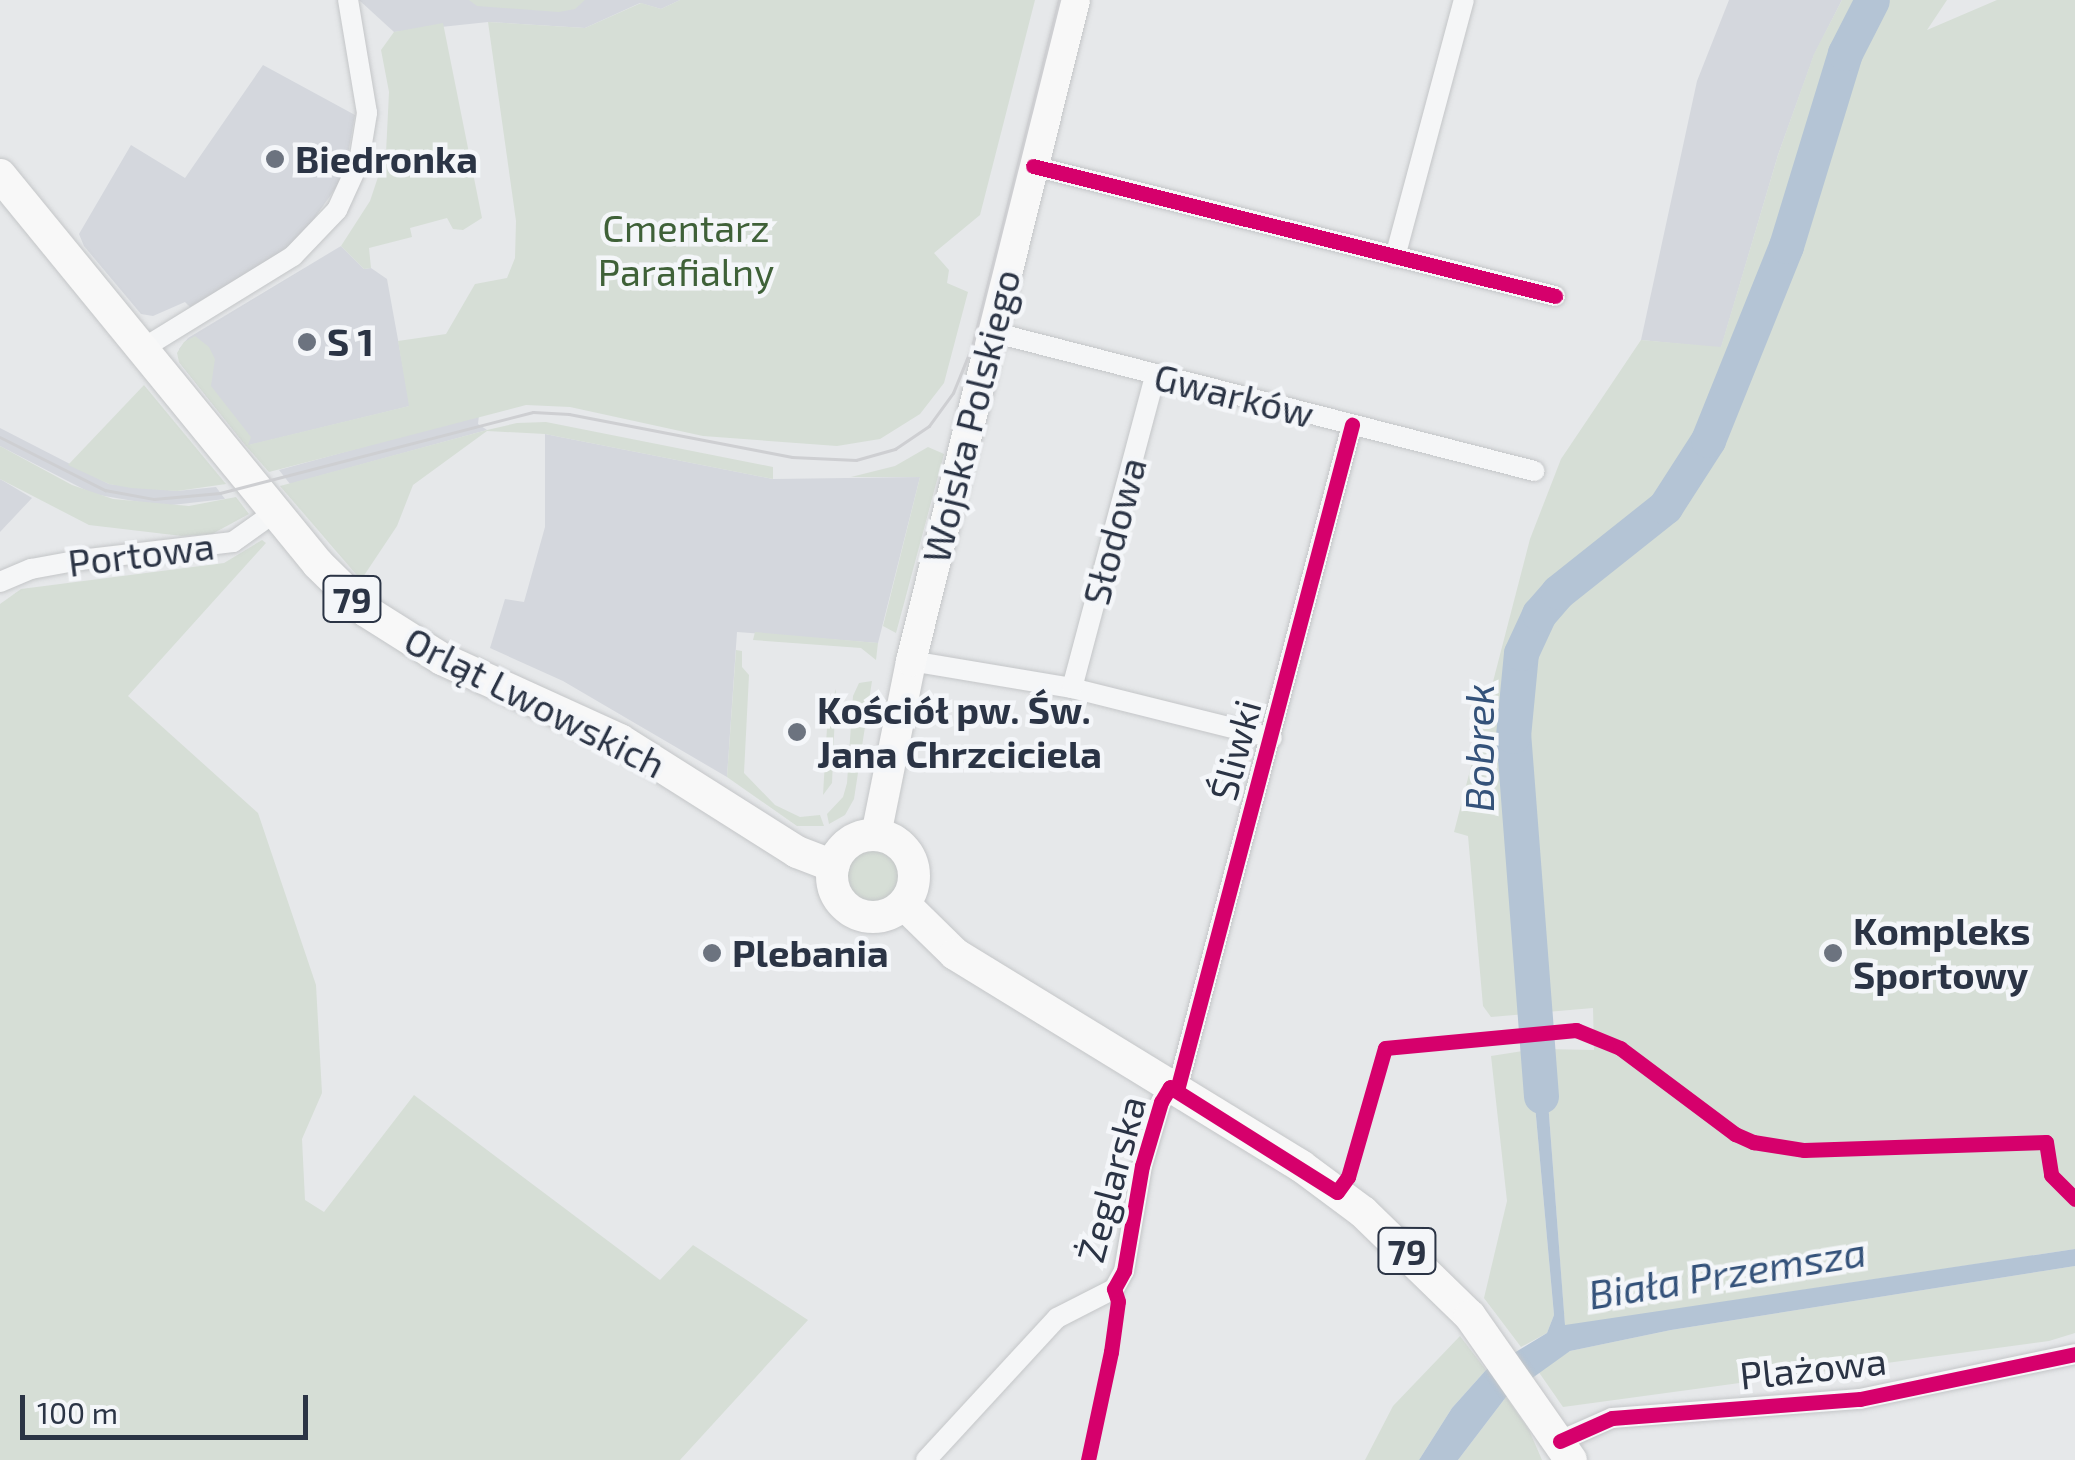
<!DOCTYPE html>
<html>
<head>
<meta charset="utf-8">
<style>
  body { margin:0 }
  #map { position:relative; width:2075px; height:1460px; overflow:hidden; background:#e6e8ea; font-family:"Exo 2",sans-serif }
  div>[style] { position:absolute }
  .built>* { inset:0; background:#d4d7dd }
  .green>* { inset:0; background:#d6ded6 }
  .round { border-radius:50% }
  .water>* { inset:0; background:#b4c4d5 }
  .river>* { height:35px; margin:-17.5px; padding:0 17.5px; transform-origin:17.5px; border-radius:17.5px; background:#b4c4d5 }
  .roads { filter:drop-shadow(0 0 2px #c4c6c8) drop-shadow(0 0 2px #c4c6c8) }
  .street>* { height:20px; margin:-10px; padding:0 10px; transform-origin:10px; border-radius:10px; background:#f5f6f7 }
  .secondary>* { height:30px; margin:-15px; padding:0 15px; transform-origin:15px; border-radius:15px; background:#f8f8f8 }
  .primary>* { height:32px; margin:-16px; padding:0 16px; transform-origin:16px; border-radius:16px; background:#f8f8f8 }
  .primary>.ring { margin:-16px; padding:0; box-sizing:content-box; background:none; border:32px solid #f8f8f8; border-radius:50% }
  .tram>* { height:2.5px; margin:-1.25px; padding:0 1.25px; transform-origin:1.25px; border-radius:1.25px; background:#cecfd2 }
  .cycleway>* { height:15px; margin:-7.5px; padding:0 7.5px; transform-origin:7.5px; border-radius:7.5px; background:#d6006c }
  .dots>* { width:28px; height:28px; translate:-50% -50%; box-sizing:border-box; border:5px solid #f4f6f9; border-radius:50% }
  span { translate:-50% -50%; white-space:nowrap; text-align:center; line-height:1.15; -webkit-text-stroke:9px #f4f6f9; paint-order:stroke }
  .shield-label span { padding:2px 8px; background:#f4f6f9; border:2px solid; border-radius:8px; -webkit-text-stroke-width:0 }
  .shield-label { font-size:35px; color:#2b3445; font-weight:700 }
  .poi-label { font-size:38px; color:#2b3445; font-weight:700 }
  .left { translate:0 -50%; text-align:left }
  .park-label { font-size:38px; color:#3f6138 }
  .street-label { font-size:38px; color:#2b3445 }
  .water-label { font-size:40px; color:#34527a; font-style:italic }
  .scale { position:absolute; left:20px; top:1395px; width:288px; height:45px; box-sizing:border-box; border:5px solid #2b3445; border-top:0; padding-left:12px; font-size:30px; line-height:35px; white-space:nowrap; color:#2b3445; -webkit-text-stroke:8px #f4f6f9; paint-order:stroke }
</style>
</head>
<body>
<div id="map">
  <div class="built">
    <i style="clip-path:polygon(359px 0,680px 0,661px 9px,640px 3px,585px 28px,488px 22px,394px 32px)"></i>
    <i style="clip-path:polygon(1729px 0,1842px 0,1814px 55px,1778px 155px,1721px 348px,1641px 340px,1697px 81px)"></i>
    <i style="clip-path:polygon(263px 65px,355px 115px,344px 176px,302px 236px,271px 259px,190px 307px,185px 302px,153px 316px,141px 314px,84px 246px,79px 234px,131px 145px,185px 178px)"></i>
    <i style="clip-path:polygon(341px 246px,364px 269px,371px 268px,387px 279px,410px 406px,246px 446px,179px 362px,179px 349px,188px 338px)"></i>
    <i style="clip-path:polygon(479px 415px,478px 424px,487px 430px,290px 484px,279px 470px)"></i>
    <i style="clip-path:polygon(0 428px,109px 484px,177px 491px,216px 487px,225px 499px,163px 506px,93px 494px,0 446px)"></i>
    <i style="clip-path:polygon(545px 434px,773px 479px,920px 477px,878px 643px,737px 632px,727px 777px,563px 681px,490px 648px,505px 599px,524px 602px,545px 527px)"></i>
    <i style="clip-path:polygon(0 479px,32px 498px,0 532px)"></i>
  </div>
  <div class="green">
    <i style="clip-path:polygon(469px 0,585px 0,575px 9px,559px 12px,477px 6px)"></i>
    <i style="clip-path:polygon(680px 0,1035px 0,980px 215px,934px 253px,949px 270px,947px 283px,968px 292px,944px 383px,920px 414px,880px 439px,837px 446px,703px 436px,570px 407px,526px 405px,269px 472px,246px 446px,179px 362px,177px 353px,184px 342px,195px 336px,209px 347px,215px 359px,211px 386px,251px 437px,248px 445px,409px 406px,398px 341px,446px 334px,475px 284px,507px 278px,515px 258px,516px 221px,488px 22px,585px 28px,641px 3px,661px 9px)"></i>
    <i style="clip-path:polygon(1842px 0,1947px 0,1927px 30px,1997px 0,2075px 0,2075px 1249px,1565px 1326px,1544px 1049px,1594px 1050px,1593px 1008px,1491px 1017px,1483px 1006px,1468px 836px,1454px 832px,1530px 539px,1561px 459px,1641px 340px,1721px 347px,1778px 155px,1814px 54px)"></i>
    <i style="clip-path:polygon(443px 23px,482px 218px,463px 230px,453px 229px,447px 218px,410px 228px,412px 237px,369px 248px,371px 268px,364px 269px,341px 246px,370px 201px,386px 153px,389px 92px,381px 50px,394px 32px)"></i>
    <i style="clip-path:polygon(144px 385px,226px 484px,177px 491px,131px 488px,109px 484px,68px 465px)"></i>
    <i style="clip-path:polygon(546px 422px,773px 467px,773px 479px,545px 434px,487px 431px,413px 485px,397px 526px,361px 580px,280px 486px,487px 430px,517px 423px)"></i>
    <i style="clip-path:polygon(0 446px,72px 485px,113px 499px,189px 506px,236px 497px,249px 514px,212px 534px,182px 536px,89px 525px,0 479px)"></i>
    <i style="clip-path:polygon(928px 447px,944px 454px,896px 633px,883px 626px,920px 477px,851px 477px,895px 466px)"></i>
    <i style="clip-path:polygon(262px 540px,266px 543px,128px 696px,258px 813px,316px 985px,322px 1093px,302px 1139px,305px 1200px,324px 1212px,414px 1095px,660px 1280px,693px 1245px,808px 1320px,680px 1460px,0 1460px,0 604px,21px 589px,224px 563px)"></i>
    <i style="clip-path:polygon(755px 632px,878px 643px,876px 660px,861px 648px,753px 640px)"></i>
    <i style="clip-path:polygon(736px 650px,742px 651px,742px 667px,749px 675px,744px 773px,775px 805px,800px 817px,820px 815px,824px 826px,797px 826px,727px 777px)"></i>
    <i style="clip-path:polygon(872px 681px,854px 799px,845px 815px,829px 824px,827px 814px,843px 797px,847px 783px,853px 696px,859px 683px)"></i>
    <i style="clip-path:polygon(836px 689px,832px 783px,823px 795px,828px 711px)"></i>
    <i class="round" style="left:846px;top:849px;width:54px;height:54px"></i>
    <i style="clip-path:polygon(1530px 1050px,1554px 1315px,1547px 1333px,1521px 1347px,1484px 1298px,1507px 1201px,1491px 1056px)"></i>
    <i style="clip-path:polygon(2075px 1266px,2075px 1333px,2049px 1341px,1563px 1407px,1538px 1371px,1570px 1351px,1671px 1330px)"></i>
    <i style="clip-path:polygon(1460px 1336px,1486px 1370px,1452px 1408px,1419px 1460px,1365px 1460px,1393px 1406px)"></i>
    <i style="clip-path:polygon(1506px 1397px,1529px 1430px,1542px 1460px,1458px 1460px)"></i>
  </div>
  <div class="water">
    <i style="clip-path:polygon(1544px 1049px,1565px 1325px,2075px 1249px,2075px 1266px,1671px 1330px,1570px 1351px,1506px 1397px,1458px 1460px,1419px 1460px,1452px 1408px,1486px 1370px,1547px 1333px,1554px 1315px,1530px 1050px)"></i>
  </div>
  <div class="river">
    <i style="left:1541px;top:1096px;width:361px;rotate:-94.4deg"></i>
    <i style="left:1513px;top:736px;width:83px;rotate:-84.5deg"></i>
    <i style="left:1521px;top:653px;width:43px;rotate:-65.2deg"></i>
    <i style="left:1539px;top:614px;width:29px;rotate:-49deg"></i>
    <i style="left:1558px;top:592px;width:137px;rotate:-38.5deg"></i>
    <i style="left:1665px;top:507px;width:80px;rotate:-57.3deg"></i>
    <i style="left:1708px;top:440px;width:209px;rotate:-68.1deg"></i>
    <i style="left:1786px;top:246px;width:202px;rotate:-73deg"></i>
    <i style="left:1845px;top:53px;width:59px;rotate:-63deg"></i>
  </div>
  <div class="roads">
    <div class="street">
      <i style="left:1033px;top:166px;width:538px;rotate:13.98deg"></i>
      <i style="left:1395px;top:257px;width:266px;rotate:-75deg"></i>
      <i style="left:992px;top:332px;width:560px;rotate:14.38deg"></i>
      <i style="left:142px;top:349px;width:177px;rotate:-31.6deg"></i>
      <i style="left:293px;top:256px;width:64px;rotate:-46.3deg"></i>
      <i style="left:337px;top:210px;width:53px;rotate:-65.4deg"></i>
      <i style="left:359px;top:162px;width:50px;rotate:-80.7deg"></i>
      <i style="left:367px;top:113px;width:115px;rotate:-99.5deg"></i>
      <i style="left:0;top:582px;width:34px;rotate:-23deg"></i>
      <i style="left:31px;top:569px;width:50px;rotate:-10.4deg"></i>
      <i style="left:80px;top:560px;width:154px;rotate:-6.7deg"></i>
      <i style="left:233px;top:542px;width:52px;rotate:-35.5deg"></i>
      <i style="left:911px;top:661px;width:163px;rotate:9.5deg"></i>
      <i style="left:1072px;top:688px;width:206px;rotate:14deg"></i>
      <i style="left:1072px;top:688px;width:324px;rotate:-75.1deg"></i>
      <i style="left:1177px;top:1090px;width:688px;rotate:-75.26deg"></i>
      <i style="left:1560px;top:1441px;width:57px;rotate:-23.9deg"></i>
      <i style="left:1612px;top:1418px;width:249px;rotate:-4.4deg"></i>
      <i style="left:1860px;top:1399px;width:220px;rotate:-11.8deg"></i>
      <i style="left:926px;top:1460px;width:193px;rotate:-47.3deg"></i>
      <i style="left:1057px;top:1318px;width:64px;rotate:-27deg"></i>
      <i style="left:1114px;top:1289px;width:21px;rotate:-61deg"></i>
      <i style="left:1124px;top:1271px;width:107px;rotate:-80.3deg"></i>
      <i style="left:1142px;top:1166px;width:67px;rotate:-73.5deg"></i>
      <i style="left:1161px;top:1102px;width:17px;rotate:-59deg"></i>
    </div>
    <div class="secondary">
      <i style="left:876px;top:835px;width:177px;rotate:-78.6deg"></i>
      <i style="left:911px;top:661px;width:681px;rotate:-76.07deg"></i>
    </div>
    <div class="primary">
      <i style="left:0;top:175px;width:502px;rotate:50.73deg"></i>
      <i style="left:318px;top:564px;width:67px;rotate:44.4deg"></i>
      <i style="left:366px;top:611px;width:90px;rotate:32.3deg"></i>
      <i style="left:442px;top:659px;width:196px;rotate:24.5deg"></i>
      <i style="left:620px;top:740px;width:209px;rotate:32.3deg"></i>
      <i style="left:797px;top:852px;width:39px;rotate:21deg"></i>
      <i class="ring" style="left:832px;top:835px;width:50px;height:50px"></i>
      <i style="left:904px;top:904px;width:71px;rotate:44.4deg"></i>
      <i style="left:955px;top:954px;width:406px;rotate:31.5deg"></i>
      <i style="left:1301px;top:1166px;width:77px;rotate:36.6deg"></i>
      <i style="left:1363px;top:1212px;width:149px;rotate:44.2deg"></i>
      <i style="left:1470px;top:1316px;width:176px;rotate:55deg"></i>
    </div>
  </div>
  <div class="tram">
    <i style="left:970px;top:355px;width:366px;rotate:-75.9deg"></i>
    <i style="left:0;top:437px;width:118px;rotate:26.8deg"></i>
    <i style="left:105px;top:490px;width:50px;rotate:10.4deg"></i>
    <i style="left:154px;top:499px;width:66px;rotate:-5.2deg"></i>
    <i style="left:220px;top:493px;width:323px;rotate:-14.5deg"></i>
    <i style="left:533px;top:412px;width:36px;rotate:3deg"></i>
    <i style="left:569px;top:414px;width:227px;rotate:10.9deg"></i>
    <i style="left:792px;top:457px;width:64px;rotate:2.7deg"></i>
    <i style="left:856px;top:460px;width:41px;rotate:-15.8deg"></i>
    <i style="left:895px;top:449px;width:41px;rotate:-34.1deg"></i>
    <i style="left:929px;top:426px;width:41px;rotate:-54deg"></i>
    <i style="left:953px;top:393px;width:53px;rotate:-67.8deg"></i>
  </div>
  <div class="cycleway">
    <i style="left:1033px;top:166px;width:538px;rotate:13.98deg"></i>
    <i style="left:1177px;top:1090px;width:688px;rotate:-75.26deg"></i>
    <i style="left:1560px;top:1441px;width:57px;rotate:-23.9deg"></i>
    <i style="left:1612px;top:1418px;width:249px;rotate:-4.4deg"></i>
    <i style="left:1860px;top:1399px;width:220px;rotate:-11.8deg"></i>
    <i style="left:1088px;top:1460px;width:110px;rotate:-78deg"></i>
    <i style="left:1111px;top:1352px;width:51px;rotate:-82.2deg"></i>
    <i style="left:1118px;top:1301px;width:13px;rotate:-108deg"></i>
    <i style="left:1114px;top:1289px;width:21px;rotate:-61deg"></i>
    <i style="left:1124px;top:1271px;width:107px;rotate:-80.3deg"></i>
    <i style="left:1142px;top:1166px;width:67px;rotate:-73.5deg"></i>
    <i style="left:1161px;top:1102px;width:17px;rotate:-59deg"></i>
    <i style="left:1170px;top:1087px;width:197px;rotate:32.2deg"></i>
    <i style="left:1337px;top:1192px;width:19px;rotate:-54deg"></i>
    <i style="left:1348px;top:1177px;width:134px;rotate:-74deg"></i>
    <i style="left:1385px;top:1048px;width:192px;rotate:-5.4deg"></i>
    <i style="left:1576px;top:1030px;width:48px;rotate:22.2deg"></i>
    <i style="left:1620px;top:1048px;width:144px;rotate:36.8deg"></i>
    <i style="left:1735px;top:1134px;width:20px;rotate:24deg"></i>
    <i style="left:1753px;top:1142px;width:52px;rotate:8.9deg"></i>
    <i style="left:1804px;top:1150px;width:242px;rotate:-1.9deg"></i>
    <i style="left:2046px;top:1142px;width:33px;rotate:81deg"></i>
    <i style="left:2051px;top:1175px;width:34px;rotate:45deg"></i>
  </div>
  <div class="dots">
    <i style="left:275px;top:159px;background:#6c737f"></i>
    <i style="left:307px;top:342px;background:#6c737f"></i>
    <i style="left:797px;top:732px;background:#6c737f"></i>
    <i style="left:712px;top:953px;background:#6c737f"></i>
    <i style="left:1833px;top:953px;background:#6c737f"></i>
  </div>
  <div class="shield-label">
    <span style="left:352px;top:599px">79</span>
    <span style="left:1407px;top:1251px">79</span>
  </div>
  <div class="poi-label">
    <span class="left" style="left:295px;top:159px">Biedronka</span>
    <span class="left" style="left:327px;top:342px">S 1</span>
    <span class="left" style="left:817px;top:732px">Kościół pw. Św.<br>Jana Chrzciciela</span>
    <span class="left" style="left:1853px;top:953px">Kompleks<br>Sportowy</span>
    <span class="left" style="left:732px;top:953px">Plebania</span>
  </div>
  <div class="park-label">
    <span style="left:686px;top:250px">Cmentarz<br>Parafialny</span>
  </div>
  <div class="street-label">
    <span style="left:1234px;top:395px;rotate:14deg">Gwarków</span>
    <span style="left:971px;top:416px;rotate:-76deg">Wojska Polskiego</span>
    <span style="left:1114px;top:531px;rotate:-75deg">Słodowa</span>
    <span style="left:141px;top:554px;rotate:-7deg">Portowa</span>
    <span style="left:535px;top:702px;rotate:27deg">Orląt Lwowskich</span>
    <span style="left:1235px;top:750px;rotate:-75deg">Śliwki</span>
    <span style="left:1111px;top:1179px;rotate:-75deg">Żeglarska</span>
    <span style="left:1813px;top:1368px;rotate:-6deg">Plażowa</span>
  </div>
  <div class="water-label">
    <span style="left:1478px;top:748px;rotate:-90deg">Bobrek</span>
    <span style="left:1727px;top:1272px;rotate:-9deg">Biała Przemsza</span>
  </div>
  <div class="scale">100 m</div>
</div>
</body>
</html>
